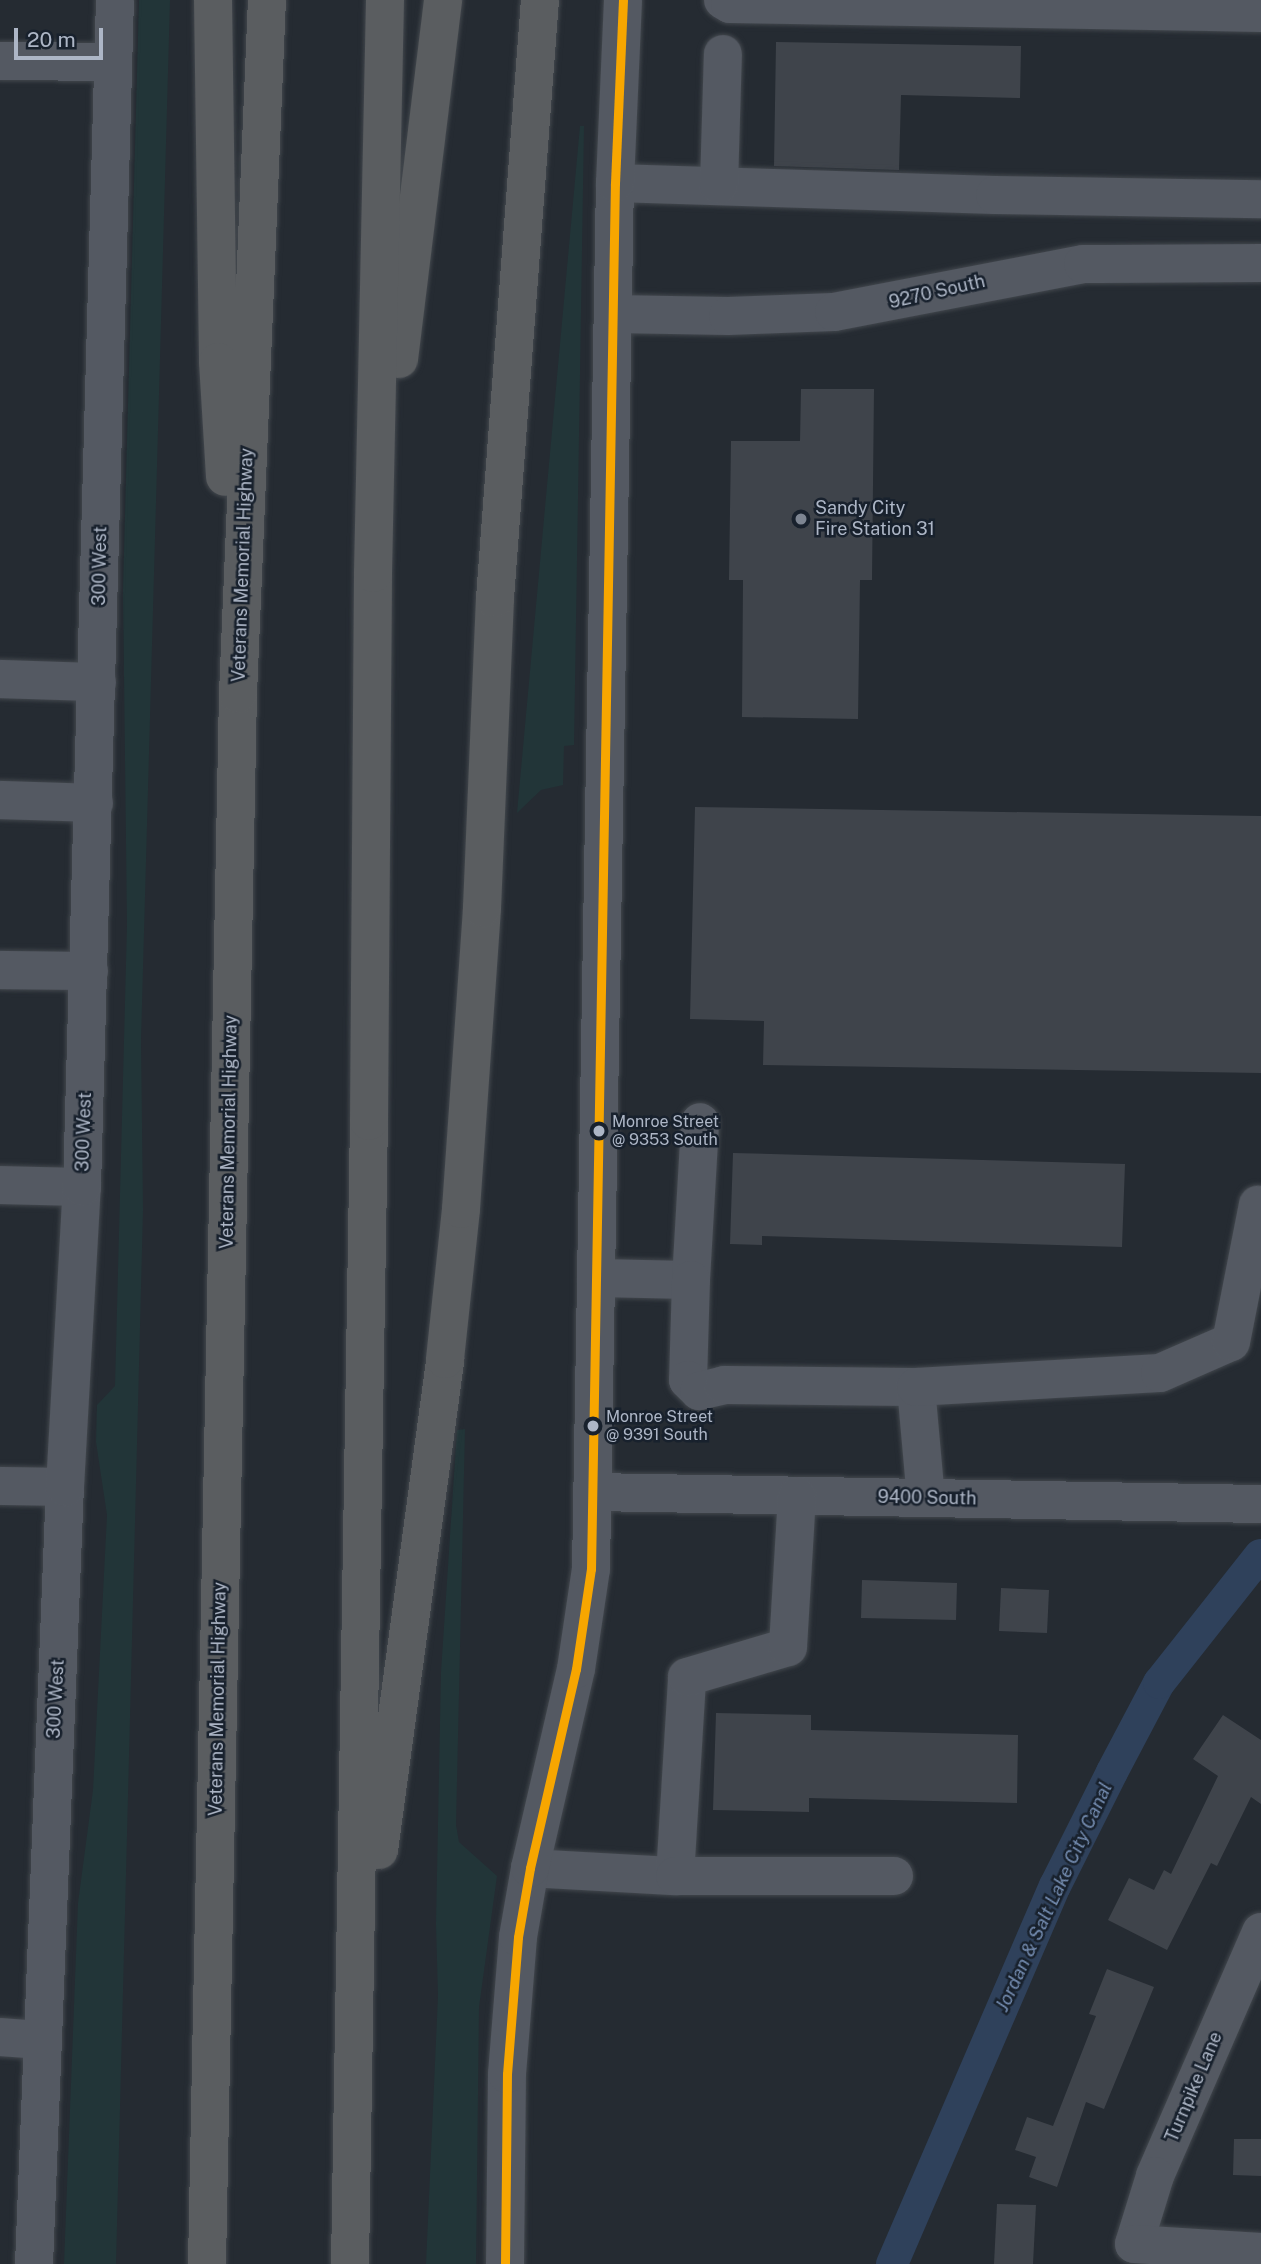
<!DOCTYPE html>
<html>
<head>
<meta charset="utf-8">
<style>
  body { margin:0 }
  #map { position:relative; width:1261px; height:2264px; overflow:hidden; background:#252b32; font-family:"Public Sans",sans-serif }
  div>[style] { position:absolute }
  .green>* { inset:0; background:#223538 }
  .canal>* { height:32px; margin:-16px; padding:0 16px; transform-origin:16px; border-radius:16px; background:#2f415b }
  .building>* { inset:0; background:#3f444b }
  .roads { filter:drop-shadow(0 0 2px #42474d) drop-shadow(0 0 2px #42474d) }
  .minor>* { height:38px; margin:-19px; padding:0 19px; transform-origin:19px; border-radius:19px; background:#545962 }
  .highway>* { height:38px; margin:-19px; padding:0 19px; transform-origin:19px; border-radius:19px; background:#5a5d60 }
  .bus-1>* { height:9px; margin:-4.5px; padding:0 4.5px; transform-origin:4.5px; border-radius:4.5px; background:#f7a600 }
  .dots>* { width:19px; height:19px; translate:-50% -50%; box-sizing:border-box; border:4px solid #18212d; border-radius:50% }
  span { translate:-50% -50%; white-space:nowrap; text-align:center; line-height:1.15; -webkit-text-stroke:5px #18212d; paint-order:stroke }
  .bus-label { font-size:16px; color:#adb6c6 }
  .left { translate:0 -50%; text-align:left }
  .street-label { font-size:18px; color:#adb6c6 }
  .poi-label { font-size:18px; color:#adb6c6 }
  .water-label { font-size:19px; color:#748cb0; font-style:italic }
  .scale { position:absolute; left:14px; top:28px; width:89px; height:32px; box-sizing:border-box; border:4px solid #adb6c6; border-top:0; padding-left:9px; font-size:21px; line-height:24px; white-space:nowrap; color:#adb6c6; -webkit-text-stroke:5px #18212d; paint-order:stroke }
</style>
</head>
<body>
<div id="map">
  <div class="green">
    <i style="clip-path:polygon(139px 0,170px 0,141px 1040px,143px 1210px,116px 2264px,64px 2264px,78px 1903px,93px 1790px,107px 1515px,96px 1442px,97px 1405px,115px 1386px,127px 925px,123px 590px)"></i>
    <i style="clip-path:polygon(580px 126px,584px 126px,574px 745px,564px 746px,563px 785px,541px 790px,517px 813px)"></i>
    <i style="clip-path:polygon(465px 1429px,456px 1825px,459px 1842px,497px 1876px,479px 2007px,476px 2264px,426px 2264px,438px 1996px,436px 1924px,441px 1672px,457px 1430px)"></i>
  </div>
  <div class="canal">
    <i style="left:892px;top:2264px;width:412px;rotate:-66.7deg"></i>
    <i style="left:1055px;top:1886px;width:127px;rotate:-63.4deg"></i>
    <i style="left:1112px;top:1772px;width:101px;rotate:-62.2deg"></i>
    <i style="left:1159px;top:1683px;width:163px;rotate:-51.7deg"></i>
  </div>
  <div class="building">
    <i style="clip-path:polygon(776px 42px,1021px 46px,1020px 98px,901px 95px,899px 170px,774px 166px)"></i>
    <i style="clip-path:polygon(801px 389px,874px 389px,872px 580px,860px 580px,858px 719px,742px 717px,743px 580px,729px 580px,731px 441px,800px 441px)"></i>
    <i style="clip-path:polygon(695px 807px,1261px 816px,1261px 1073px,763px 1065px,764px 1021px,690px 1019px)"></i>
    <i style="clip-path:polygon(733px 1153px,1125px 1164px,1122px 1247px,762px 1236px,762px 1245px,730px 1244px)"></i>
    <i style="clip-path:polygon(862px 1580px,957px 1583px,956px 1620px,861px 1618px)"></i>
    <i style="clip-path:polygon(1001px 1588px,1049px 1590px,1047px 1633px,999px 1631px)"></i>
    <i style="clip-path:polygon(716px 1713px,811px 1715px,811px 1730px,1018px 1735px,1017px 1803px,809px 1798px,809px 1812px,713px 1810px)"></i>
    <i style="clip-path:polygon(1223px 1715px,1261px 1740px,1261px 1804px,1251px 1797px,1217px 1866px,1211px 1863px,1167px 1950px,1108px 1920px,1129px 1878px,1154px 1890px,1164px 1870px,1171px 1874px,1218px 1776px,1193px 1759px)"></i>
    <i style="clip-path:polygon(1107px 1969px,1154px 1987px,1104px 2109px,1086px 2102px,1057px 2187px,1029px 2177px,1036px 2157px,1015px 2150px,1027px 2117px,1053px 2126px,1096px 2016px,1089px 2014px)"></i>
    <i style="clip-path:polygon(1234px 2139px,1261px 2139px,1261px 2176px,1233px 2175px)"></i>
    <i style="clip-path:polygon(997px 2204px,1036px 2205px,1033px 2264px,994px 2264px)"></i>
  </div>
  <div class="roads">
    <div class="minor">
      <i style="left:723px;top:0;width:8px;rotate:30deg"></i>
      <i style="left:730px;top:4px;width:531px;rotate:0.97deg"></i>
      <i style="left:0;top:61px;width:113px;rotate:0.5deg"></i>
      <i style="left:615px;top:183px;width:380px;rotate:1.8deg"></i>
      <i style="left:995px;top:195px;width:266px;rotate:0.9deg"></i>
      <i style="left:719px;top:185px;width:131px;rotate:-88.3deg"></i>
      <i style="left:613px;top:314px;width:115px;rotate:1deg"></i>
      <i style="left:728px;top:316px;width:106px;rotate:-2.2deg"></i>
      <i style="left:834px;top:312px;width:254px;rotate:-10.9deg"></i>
      <i style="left:1083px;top:264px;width:178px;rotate:-0.3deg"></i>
      <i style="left:0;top:679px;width:97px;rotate:1.8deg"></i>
      <i style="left:0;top:800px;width:94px;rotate:1.8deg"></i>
      <i style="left:0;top:970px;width:89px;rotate:0.6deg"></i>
      <i style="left:0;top:1185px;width:82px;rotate:1.4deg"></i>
      <i style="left:596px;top:1278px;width:95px;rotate:1.2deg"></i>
      <i style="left:691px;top:1280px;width:158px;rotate:-86.7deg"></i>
      <i style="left:691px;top:1280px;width:100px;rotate:91.7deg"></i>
      <i style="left:688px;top:1380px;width:16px;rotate:45deg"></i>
      <i style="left:699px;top:1391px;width:26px;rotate:-13deg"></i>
      <i style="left:724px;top:1385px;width:192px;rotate:0.6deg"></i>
      <i style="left:916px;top:1387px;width:111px;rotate:84.9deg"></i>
      <i style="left:916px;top:1387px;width:244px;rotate:-3.3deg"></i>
      <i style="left:1160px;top:1373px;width:77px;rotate:-23.6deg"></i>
      <i style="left:1231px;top:1342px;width:140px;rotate:-78.9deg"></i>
      <i style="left:0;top:1486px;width:65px;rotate:0.9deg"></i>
      <i style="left:593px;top:1492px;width:668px;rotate:1.03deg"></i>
      <i style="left:530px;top:1868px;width:145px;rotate:3.2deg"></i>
      <i style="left:675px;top:1876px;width:199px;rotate:-86.5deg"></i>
      <i style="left:687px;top:1677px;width:105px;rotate:-16.5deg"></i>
      <i style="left:788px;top:1647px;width:151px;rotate:-86.6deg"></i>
      <i style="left:675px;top:1876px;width:219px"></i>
      <i style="left:1261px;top:1932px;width:266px;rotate:113.5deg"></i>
      <i style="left:1155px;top:2176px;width:71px;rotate:107.2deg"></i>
      <i style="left:1134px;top:2244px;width:127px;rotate:3.6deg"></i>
      <i style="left:0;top:2037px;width:40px;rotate:4.3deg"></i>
      <i style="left:34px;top:2264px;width:778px;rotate:-87.72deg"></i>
      <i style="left:65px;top:1487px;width:300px;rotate:-86.8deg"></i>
      <i style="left:82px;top:1187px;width:1187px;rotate:-88.41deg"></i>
      <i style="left:505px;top:2264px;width:190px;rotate:-89.4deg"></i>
      <i style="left:507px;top:2074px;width:137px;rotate:-85.4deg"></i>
      <i style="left:518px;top:1937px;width:70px;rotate:-80.1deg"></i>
      <i style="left:530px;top:1868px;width:204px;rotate:-77deg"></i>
      <i style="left:576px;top:1669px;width:101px;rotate:-81.5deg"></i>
      <i style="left:591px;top:1569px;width:1386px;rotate:-89.01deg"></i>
      <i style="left:615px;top:183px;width:183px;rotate:-87.5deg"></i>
    </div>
    <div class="highway">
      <i style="left:213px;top:0;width:362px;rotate:89.2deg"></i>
      <i style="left:218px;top:362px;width:115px;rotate:86.5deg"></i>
      <i style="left:399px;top:359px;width:362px;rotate:-83deg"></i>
      <i style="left:379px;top:1850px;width:495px;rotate:-82.3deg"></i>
      <i style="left:445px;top:1359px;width:151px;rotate:-83.9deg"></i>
      <i style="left:461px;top:1209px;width:302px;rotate:-86deg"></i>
      <i style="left:482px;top:908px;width:310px;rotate:-87.6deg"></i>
      <i style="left:495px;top:598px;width:600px;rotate:-85.7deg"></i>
      <i style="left:207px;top:2264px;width:1570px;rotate:-88.87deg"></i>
      <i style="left:238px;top:694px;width:695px;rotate:-87.61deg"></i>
      <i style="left:350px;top:2264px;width:1143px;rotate:-89.05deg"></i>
      <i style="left:369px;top:1121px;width:548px;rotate:-89.58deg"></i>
      <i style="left:373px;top:573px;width:573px;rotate:-88.8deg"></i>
    </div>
  </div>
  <div class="bus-1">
    <i style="left:505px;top:2264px;width:190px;rotate:-89.4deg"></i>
    <i style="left:507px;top:2074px;width:137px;rotate:-85.4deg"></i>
    <i style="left:518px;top:1937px;width:70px;rotate:-80.1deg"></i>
    <i style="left:530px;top:1868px;width:204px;rotate:-77deg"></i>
    <i style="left:576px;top:1669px;width:101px;rotate:-81.5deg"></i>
    <i style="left:591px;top:1569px;width:1386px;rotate:-89.01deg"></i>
    <i style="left:615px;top:183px;width:183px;rotate:-87.5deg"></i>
  </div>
  <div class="dots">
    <i style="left:801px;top:519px;background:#7d8592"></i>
    <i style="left:599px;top:1131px;background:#adb6c6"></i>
    <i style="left:593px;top:1426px;background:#adb6c6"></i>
  </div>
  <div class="bus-label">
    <span class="left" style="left:612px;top:1131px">Monroe Street<br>@ 9353 South</span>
    <span class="left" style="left:606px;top:1426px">Monroe Street<br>@ 9391 South</span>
  </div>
  <div class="street-label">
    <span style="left:937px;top:292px;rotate:-13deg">9270 South</span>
    <span style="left:243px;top:565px;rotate:-88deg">Veterans Memorial Highway</span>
    <span style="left:100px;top:566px;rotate:-89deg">300 West</span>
    <span style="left:84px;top:1132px;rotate:-88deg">300 West</span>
    <span style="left:229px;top:1132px;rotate:-89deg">Veterans Memorial Highway</span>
    <span style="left:927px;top:1498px;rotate:1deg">9400 South</span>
    <span style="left:56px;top:1699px;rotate:-87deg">300 West</span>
    <span style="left:218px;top:1699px;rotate:-89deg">Veterans Memorial Highway</span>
    <span style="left:1194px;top:2087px;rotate:-67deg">Turnpike Lane</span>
  </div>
  <div class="poi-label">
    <span class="left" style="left:815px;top:519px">Sandy City<br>Fire Station 31</span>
  </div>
  <div class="water-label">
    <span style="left:1054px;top:1897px;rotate:-65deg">Jordan &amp; Salt Lake City Canal</span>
  </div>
  <div class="scale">20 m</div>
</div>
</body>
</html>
